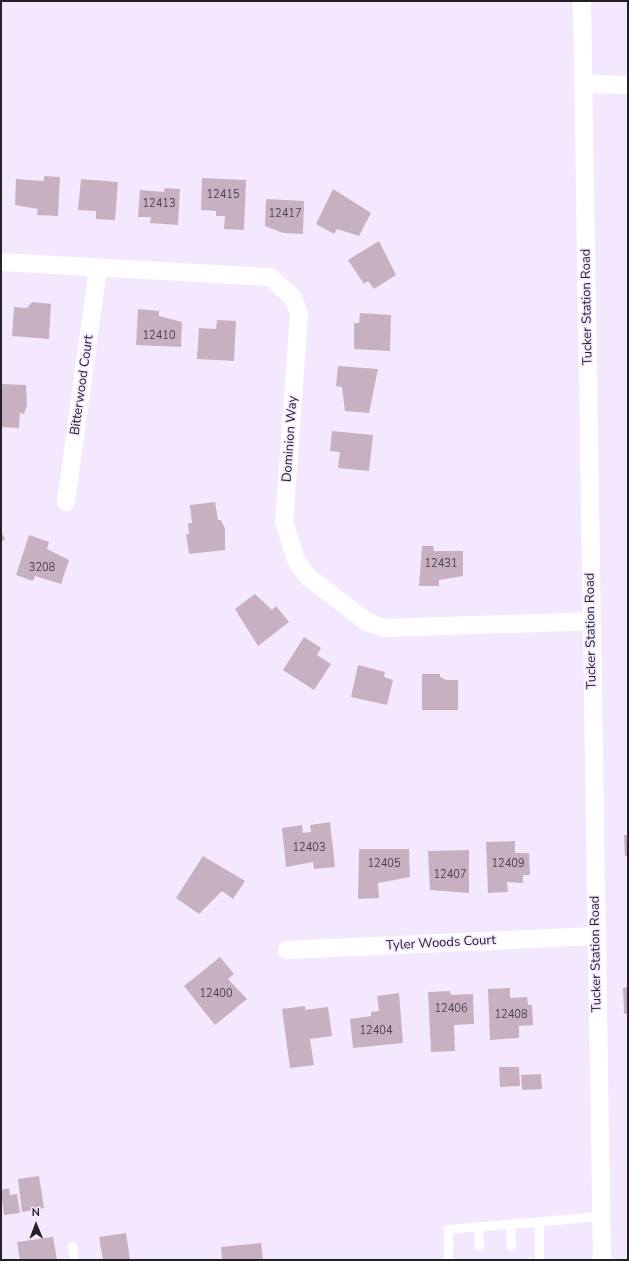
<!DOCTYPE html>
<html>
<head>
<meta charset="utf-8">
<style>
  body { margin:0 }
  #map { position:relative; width:629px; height:1261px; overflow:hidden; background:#f4e8ff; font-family:"Nunito Sans",sans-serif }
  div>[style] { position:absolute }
  .building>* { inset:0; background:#c7b1c0 }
  .lane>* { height:9px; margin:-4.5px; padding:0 4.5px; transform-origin:4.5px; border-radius:4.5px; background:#fff }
  .street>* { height:18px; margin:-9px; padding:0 9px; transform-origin:9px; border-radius:9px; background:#fff }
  span { translate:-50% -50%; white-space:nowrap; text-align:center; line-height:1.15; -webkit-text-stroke:3px #f4e8ff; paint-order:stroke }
  .number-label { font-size:11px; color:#4d444e }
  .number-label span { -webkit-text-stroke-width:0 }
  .street-label { font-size:13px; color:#242028 }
  .frame { position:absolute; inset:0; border:2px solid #242028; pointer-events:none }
  .north { position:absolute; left:16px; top:1205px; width:40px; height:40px; -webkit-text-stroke:3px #f4e8ff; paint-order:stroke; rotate:359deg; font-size:11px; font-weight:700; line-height:16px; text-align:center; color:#242028 }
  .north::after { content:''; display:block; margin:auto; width:14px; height:18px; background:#242028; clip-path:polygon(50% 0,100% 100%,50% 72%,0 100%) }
</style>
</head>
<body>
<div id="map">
  <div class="building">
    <i style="clip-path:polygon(44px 176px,60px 177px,58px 216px,37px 215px,38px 209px,15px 205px,16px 179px,44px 181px)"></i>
    <i style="clip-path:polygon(202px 178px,246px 180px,244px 230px,224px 229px,225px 216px,216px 216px,216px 211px,201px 210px)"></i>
    <i style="clip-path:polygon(81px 179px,118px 182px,115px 220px,96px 219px,96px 211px,78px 210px)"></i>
    <i style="clip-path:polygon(165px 188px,180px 189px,178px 225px,150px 223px,151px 217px,138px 217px,140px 190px,164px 192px)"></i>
    <i style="clip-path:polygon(333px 189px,371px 213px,359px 236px,337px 229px,334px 234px,316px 224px)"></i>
    <i style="clip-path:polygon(266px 199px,304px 201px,303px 234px,283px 233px,265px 226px)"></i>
    <i style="clip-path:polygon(379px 241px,396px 275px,374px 289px,368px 281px,364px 284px,348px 260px)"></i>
    <i style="clip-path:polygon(32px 302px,51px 304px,49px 339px,12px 336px,14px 307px,27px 308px)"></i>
    <i style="clip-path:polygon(138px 309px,159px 311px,159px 316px,182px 322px,181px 347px,136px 345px)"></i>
    <i style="clip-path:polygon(360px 313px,391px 315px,390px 351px,354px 349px,354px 323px,359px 323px)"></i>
    <i style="clip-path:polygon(217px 320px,236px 321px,234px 361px,197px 359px,199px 328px,216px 329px)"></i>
    <i style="clip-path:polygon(338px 366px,378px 369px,369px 413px,345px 411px,342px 387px,336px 386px)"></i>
    <i style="clip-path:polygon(1px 384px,26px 385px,27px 405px,24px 414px,20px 413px,19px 428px,1px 427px)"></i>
    <i style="clip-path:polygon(332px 431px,373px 435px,369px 471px,338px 468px,340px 452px,330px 451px)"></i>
    <i style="clip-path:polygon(215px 502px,218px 520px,221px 520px,225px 529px,225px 550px,189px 554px,186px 534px,189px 534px,188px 523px,192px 523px,190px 505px)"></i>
    <i style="clip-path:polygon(1px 532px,5px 539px,1px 542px)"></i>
    <i style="clip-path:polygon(29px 535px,49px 542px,47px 549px,69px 560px,61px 584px,35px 576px,33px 581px,16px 575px)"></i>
    <i style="clip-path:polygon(422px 546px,433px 546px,434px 551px,463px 551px,463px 576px,439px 580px,439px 586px,419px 586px)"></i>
    <i style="clip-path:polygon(255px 594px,272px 610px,276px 606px,289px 622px,258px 646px,235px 609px)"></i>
    <i style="clip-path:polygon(304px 637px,321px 648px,317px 655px,331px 664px,314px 690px,283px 670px)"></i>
    <i style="clip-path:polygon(358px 665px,385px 672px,384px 677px,393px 680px,387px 705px,351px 697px)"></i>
    <i style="clip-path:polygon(422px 674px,440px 674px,440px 677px,446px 680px,458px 680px,458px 710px,422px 710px)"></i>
    <i style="clip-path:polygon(330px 822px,335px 867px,314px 869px,313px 862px,286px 867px,282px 828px,302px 825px,303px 833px,311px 832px,310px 825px)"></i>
    <i style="clip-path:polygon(624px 835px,628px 835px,628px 856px,625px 856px)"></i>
    <i style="clip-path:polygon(515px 841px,515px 853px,529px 853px,530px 875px,523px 875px,523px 883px,507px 882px,508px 892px,488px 893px,486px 842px)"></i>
    <i style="clip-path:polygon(359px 849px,409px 849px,410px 877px,378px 883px,379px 898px,358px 899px)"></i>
    <i style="clip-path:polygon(469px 850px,469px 893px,430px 890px,428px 851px)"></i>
    <i style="clip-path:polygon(203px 856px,245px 881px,233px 899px,222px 891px,199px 914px,176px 898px)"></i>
    <i style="clip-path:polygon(220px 957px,234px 974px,228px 979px,247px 999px,215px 1025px,184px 986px)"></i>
    <i style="clip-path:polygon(628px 987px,628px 1013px,624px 1014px,623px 988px)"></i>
    <i style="clip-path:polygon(510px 988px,510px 998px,527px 997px,528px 1005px,532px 1005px,533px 1025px,519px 1026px,519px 1038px,490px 1040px,488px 989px)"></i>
    <i style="clip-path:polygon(450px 991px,451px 995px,473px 994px,474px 1024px,454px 1025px,455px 1051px,431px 1052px,428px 992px)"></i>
    <i style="clip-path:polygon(399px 993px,403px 1043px,353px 1048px,350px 1019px,371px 1016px,371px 1012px,379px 1011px,377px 996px)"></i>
    <i style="clip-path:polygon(305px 1006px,305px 1010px,328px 1007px,332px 1036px,310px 1039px,314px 1065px,290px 1068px,282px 1009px)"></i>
    <i style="clip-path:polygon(499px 1067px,519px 1067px,520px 1086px,500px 1087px)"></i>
    <i style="clip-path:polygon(541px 1074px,542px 1089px,522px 1090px,521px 1075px)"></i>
    <i style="clip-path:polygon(39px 1176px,44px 1208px,22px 1212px,18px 1179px)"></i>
    <i style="clip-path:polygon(9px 1188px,10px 1195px,17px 1194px,20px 1213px,4px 1215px,1px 1190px)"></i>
    <i style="clip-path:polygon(126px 1233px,130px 1260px,103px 1260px,99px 1237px)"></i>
    <i style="clip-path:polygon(53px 1237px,57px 1260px,20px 1260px,17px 1242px)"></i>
    <i style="clip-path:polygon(261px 1243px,263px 1260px,222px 1260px,221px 1247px)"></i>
  </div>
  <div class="lane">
    <i style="left:539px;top:1221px;width:39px;rotate:90deg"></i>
    <i style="left:510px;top:1223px;width:23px;rotate:88deg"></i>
    <i style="left:478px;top:1226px;width:20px;rotate:87deg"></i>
    <i style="left:72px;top:1246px;width:14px;rotate:82deg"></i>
    <i style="left:448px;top:1260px;width:31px;rotate:-90deg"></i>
    <i style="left:448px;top:1229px;width:153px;rotate:-4.9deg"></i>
  </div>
  <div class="street">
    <i style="left:582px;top:1px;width:1259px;rotate:89.09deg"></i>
    <i style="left:583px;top:84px;width:45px;rotate:1.3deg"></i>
    <i style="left:1px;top:262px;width:269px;rotate:3.2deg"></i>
    <i style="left:270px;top:277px;width:31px;rotate:42deg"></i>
    <i style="left:293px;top:298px;width:17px;rotate:69deg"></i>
    <i style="left:299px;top:314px;width:208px;rotate:94.1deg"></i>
    <i style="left:284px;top:521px;width:41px;rotate:72.9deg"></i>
    <i style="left:296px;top:560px;width:21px;rotate:55deg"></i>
    <i style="left:308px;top:577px;width:74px;rotate:37.3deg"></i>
    <i style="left:367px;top:622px;width:19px;rotate:18deg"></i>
    <i style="left:385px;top:628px;width:206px;rotate:-1.9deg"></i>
    <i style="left:66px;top:502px;width:235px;rotate:-82.2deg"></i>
    <i style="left:287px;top:950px;width:309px;rotate:-2.6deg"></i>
  </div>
  <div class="number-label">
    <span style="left:223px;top:195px">12415</span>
    <span style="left:159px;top:204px">12413</span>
    <span style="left:285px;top:214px">12417</span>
    <span style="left:159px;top:336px">12410</span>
    <span style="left:441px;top:564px">12431</span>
    <span style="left:42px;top:568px">3208</span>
    <span style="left:309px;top:848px">12403</span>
    <span style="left:384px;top:864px">12405</span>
    <span style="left:508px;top:864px">12409</span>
    <span style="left:450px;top:875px">12407</span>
    <span style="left:216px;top:994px">12400</span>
    <span style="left:451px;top:1009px">12406</span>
    <span style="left:511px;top:1015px">12408</span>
    <span style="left:376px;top:1031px">12404</span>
  </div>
  <div class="street-label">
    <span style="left:587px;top:307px;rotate:-91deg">Tucker Station Road</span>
    <span style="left:82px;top:385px;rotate:-82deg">Bitterwood Court</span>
    <span style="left:290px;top:439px;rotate:-86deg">Dominion Way</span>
    <span style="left:591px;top:631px;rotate:-91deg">Tucker Station Road</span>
    <span style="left:441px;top:943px;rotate:-3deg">Tyler Woods Court</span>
    <span style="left:596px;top:954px;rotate:-91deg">Tucker Station Road</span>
  </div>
  <div class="frame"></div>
  <div class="north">N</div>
</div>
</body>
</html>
